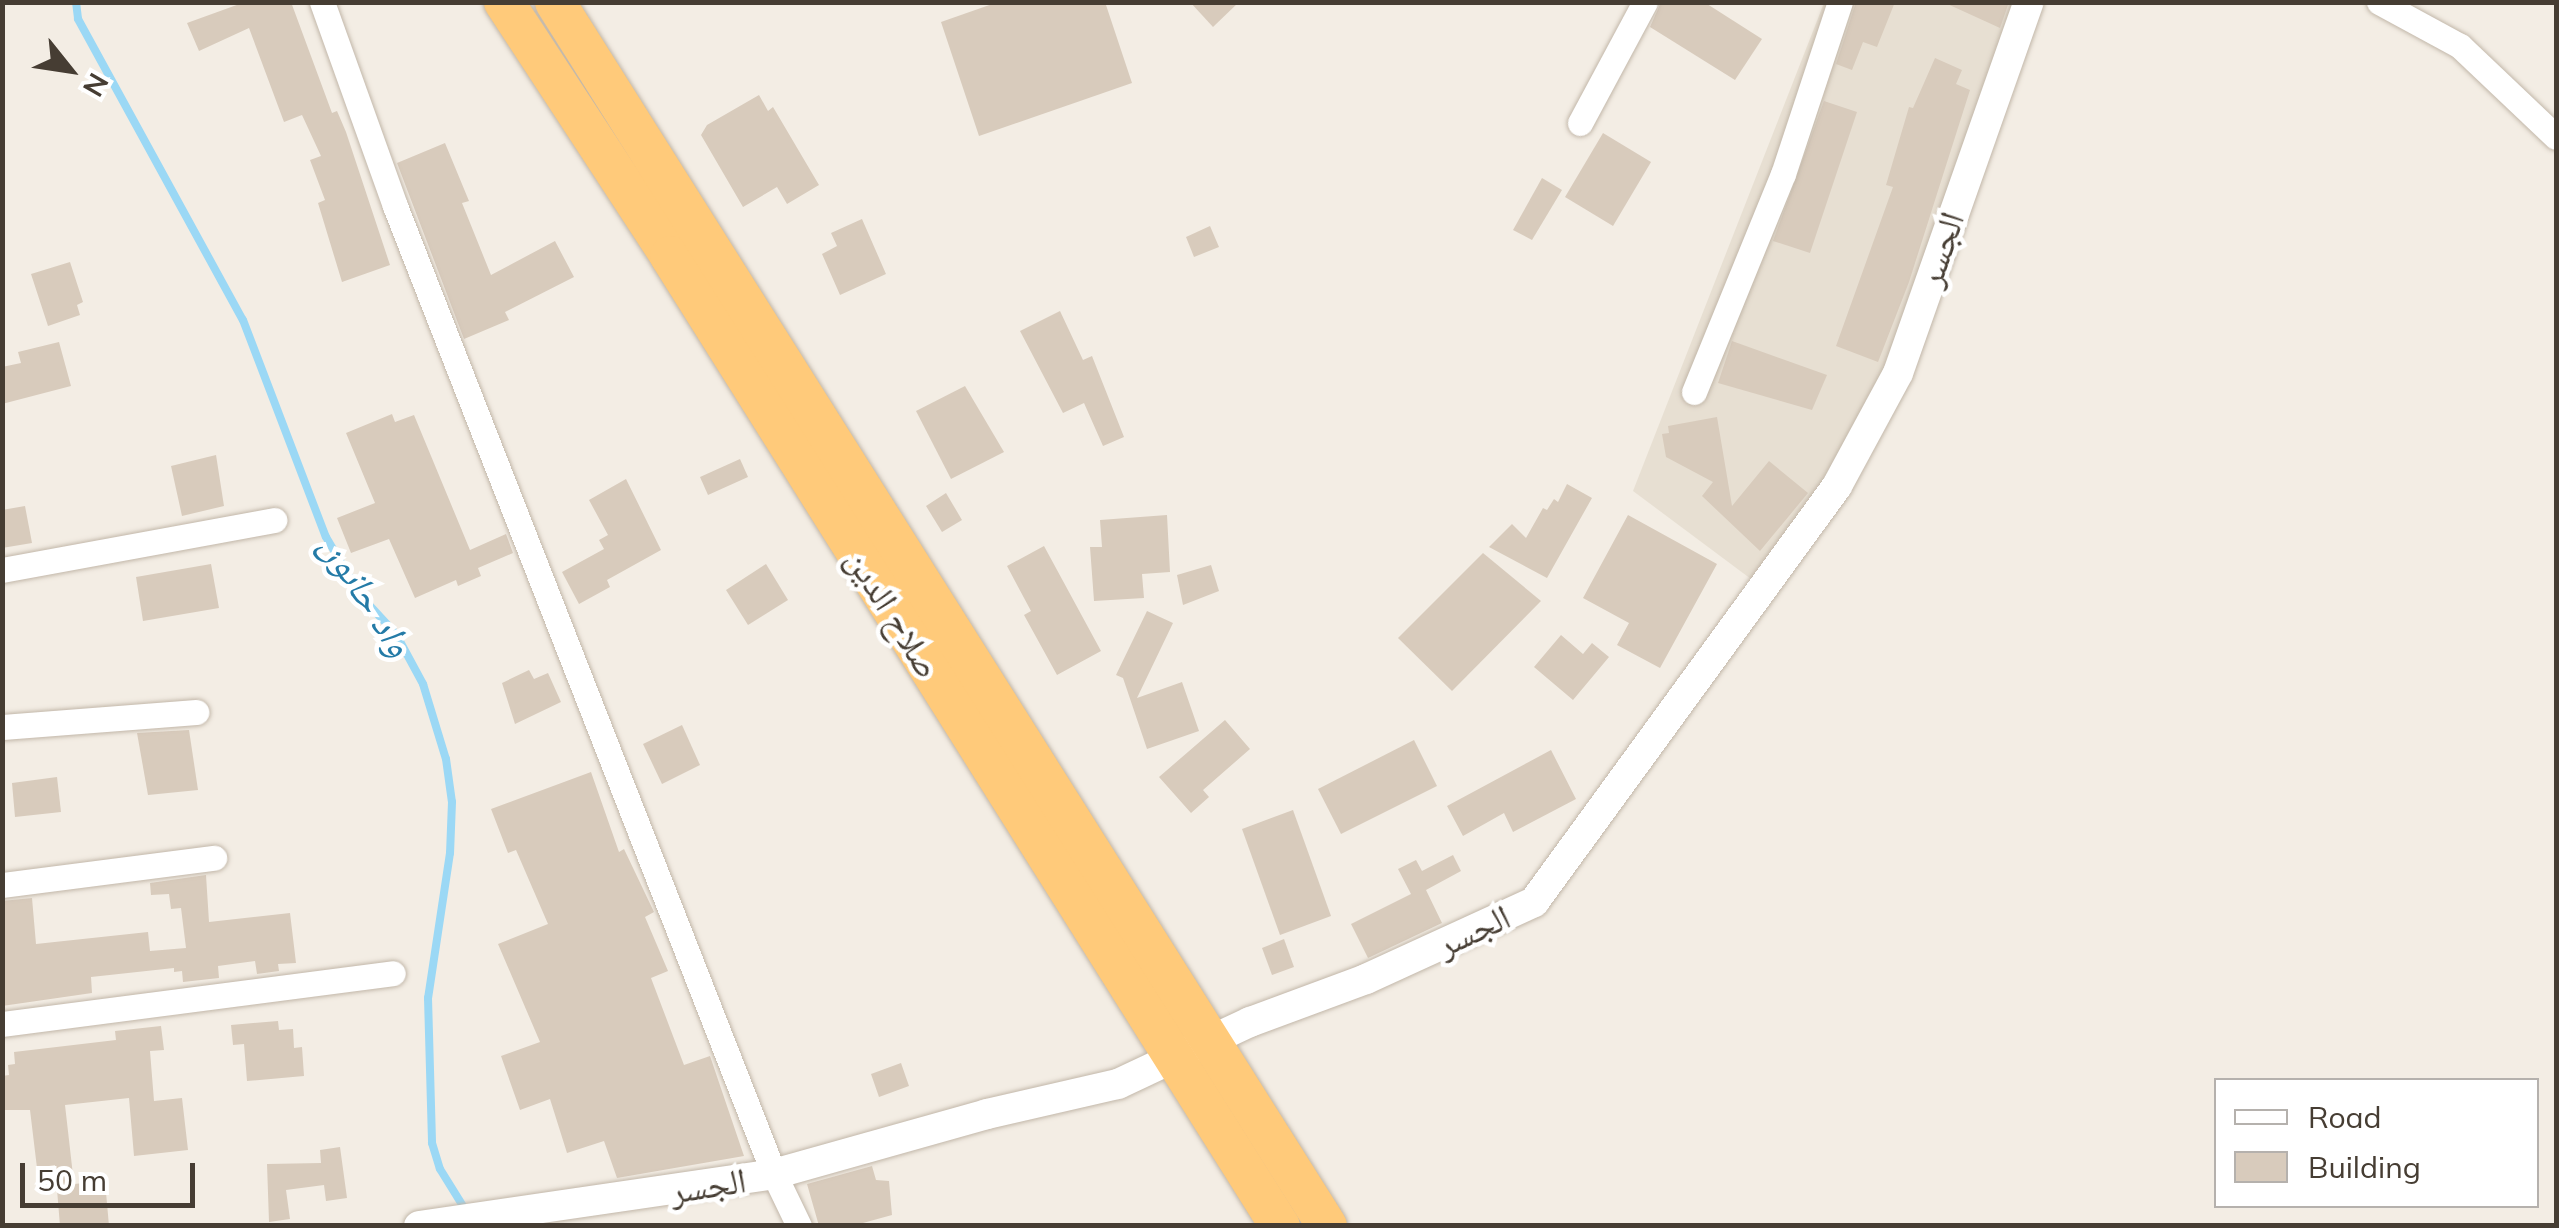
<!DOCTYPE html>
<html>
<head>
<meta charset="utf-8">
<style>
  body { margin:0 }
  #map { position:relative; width:2559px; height:1228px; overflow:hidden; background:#f3ede4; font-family:Mulish,"Noto Naskh Arabic",sans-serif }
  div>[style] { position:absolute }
  .residential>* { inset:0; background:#e7dfd2 }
  .stream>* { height:8px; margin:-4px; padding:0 4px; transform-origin:4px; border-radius:4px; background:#9bd8f5 }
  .building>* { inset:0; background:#d8cbbc }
  .roads { filter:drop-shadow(0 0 2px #c2b7a9) drop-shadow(0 0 2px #c2b7a9) }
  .minor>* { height:25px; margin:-12.5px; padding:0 12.5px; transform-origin:12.5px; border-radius:12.5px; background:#fff }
  .tertiary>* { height:30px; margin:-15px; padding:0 15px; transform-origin:15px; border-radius:15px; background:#fff }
  .trunk>* { height:40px; margin:-20px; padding:0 20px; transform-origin:20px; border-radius:20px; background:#ffca7a }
  span { translate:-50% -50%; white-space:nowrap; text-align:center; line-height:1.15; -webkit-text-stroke:9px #fff; paint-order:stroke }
  .street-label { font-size:35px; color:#463d33 }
  .water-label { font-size:38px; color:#247ba7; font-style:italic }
  .frame { position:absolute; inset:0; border:5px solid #463d33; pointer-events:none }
  .legend { position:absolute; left:2214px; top:1078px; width:325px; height:130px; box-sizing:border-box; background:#fff; border:2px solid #b5b1ad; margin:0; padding:12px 18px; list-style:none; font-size:30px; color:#463d33 }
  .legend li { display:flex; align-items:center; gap:20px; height:50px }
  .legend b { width:50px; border:2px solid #b5b1ad }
  .north { position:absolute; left:20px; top:20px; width:100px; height:100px; -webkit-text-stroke:8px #fff; paint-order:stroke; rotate:120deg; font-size:28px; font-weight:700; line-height:40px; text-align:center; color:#463d33 }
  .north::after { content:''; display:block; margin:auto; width:35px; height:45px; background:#463d33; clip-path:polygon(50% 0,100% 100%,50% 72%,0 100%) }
  .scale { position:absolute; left:20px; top:1163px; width:175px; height:45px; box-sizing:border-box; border:5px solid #463d33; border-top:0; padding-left:12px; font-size:30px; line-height:35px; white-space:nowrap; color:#463d33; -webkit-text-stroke:8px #fff; paint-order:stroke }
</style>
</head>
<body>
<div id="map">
  <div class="residential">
    <i style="clip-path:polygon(1824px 3px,2020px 3px,1885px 366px,1829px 479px,1751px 579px,1633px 491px)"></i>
  </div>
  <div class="stream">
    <i style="left:76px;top:2px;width:17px;rotate:83deg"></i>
    <i style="left:78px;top:19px;width:343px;rotate:61.3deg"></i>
    <i style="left:243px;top:320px;width:232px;rotate:69.1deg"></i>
    <i style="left:326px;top:537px;width:67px;rotate:59.6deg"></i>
    <i style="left:360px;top:595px;width:53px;rotate:47.3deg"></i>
    <i style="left:396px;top:634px;width:57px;rotate:61.6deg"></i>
    <i style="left:423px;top:684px;width:78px;rotate:73deg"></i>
    <i style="left:446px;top:759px;width:43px;rotate:82.1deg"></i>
    <i style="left:452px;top:802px;width:51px;rotate:92.2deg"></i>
    <i style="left:450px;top:853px;width:147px;rotate:98.6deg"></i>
    <i style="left:428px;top:998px;width:145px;rotate:88.4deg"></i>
    <i style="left:432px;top:1143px;width:27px;rotate:73deg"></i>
    <i style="left:440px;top:1169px;width:49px;rotate:58.2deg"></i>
  </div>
  <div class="building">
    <i style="clip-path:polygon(245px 2px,291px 2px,332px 113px,337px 111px,346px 132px,390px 265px,342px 282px,318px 203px,325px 200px,310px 160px,321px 156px,302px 115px,284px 122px,249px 28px,199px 51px,187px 23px)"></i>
    <i style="clip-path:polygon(998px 2px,1105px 2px,1132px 83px,979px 136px,941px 22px)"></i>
    <i style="clip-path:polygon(1190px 2px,1239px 2px,1213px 27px)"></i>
    <i style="clip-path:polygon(1661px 2px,1704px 2px,1762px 39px,1735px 80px,1650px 27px)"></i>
    <i style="clip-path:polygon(1856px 2px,1895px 2px,1877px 47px,1863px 42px,1852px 70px,1836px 64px)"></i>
    <i style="clip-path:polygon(1943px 2px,2009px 2px,2000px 28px)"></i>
    <i style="clip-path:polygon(1935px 58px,1962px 70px,1956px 84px,1970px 90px,1909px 282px,1878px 362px,1836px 346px,1893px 187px,1886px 185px,1909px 107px,1913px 108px)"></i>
    <i style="clip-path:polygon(759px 95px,768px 111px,773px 107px,819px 185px,787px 204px,777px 187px,743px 207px,701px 135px,707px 125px)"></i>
    <i style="clip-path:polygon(1824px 101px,1857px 112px,1810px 253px,1773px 241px)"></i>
    <i style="clip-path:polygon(1603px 133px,1651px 162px,1613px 226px,1565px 197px)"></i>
    <i style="clip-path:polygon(445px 143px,469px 201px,462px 203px,491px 275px,555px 241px,574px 277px,505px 312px,509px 320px,464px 339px,397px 163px)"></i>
    <i style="clip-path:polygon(1542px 178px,1562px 190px,1532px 240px,1513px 230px)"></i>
    <i style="clip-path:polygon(862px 219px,886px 274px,840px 295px,822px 254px,837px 246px,831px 233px)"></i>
    <i style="clip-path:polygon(1210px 226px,1219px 247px,1194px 257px,1186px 237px)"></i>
    <i style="clip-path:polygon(70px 262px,83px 302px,77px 305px,80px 315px,48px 326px,31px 274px)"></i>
    <i style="clip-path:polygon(1060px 311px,1083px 360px,1092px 356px,1124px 437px,1103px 446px,1084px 403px,1063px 413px,1020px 331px)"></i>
    <i style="clip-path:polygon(1732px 341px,1827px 375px,1812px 410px,1718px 383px)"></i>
    <i style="clip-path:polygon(59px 342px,71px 386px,2px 404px,2px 367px,21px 363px,18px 352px)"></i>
    <i style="clip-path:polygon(965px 386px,1004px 452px,951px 479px,916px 411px)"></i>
    <i style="clip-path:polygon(392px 414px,395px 422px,414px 415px,470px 550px,506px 534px,513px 553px,478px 568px,481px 576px,458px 586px,456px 580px,415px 598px,389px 539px,351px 553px,337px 518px,375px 503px,346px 433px)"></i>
    <i style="clip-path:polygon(1717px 417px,1732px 506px,1769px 461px,1808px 493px,1760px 551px,1702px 496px,1713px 482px,1666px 457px,1662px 434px,1669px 433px,1668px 426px)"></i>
    <i style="clip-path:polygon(216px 455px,224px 506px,182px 516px,171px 466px)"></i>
    <i style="clip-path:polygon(740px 459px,748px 477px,708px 495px,700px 477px)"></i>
    <i style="clip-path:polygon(626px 479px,661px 550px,607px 580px,610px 587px,579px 604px,562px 572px,604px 549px,599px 540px,608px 535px,589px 500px)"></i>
    <i style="clip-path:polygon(1567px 484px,1592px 498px,1547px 578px,1489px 547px,1512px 524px,1526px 538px,1543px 508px,1547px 510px,1554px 499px,1558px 502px)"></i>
    <i style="clip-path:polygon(946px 493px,962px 520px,942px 532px,926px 506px)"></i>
    <i style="clip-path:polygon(25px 506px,32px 543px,2px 548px,2px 510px)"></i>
    <i style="clip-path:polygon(1167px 515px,1170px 572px,1142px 574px,1144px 598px,1094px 601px,1090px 547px,1102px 547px,1100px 520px)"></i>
    <i style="clip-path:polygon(1628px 515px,1717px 564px,1660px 668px,1617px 645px,1629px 623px,1583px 598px)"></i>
    <i style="clip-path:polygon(1044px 546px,1101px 651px,1057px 675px,1024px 615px,1031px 611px,1007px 566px)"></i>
    <i style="clip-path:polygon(1483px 553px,1541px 601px,1452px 691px,1398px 638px)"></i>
    <i style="clip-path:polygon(211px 564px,219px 608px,143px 621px,136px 577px)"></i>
    <i style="clip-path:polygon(766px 564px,788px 600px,748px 625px,726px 590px)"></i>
    <i style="clip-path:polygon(1211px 565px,1219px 591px,1183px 605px,1177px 575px)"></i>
    <i style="clip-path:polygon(1147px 611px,1173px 623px,1137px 698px,1182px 682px,1199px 731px,1147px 749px,1123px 678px,1116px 675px)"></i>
    <i style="clip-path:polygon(1561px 635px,1583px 654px,1592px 643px,1609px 657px,1573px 700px,1534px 667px)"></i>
    <i style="clip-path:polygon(529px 670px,534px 679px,548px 673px,561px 702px,515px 724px,502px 683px)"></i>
    <i style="clip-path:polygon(1225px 720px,1250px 749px,1203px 790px,1209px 797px,1191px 813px,1159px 777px)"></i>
    <i style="clip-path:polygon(682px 725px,700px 765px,662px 784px,643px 744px)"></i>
    <i style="clip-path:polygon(189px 730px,198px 790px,148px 795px,137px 733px)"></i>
    <i style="clip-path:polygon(1414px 740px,1437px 786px,1341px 834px,1318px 789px)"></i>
    <i style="clip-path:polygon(1551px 750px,1576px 799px,1513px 832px,1504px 813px,1463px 836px,1447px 806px)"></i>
    <i style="clip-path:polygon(591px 772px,619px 852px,624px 849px,654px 912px,645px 917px,668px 971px,651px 978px,684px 1065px,710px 1056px,744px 1156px,617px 1178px,604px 1141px,567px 1153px,550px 1099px,520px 1110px,501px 1056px,540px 1042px,498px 944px,548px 924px,516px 850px,508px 853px,491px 809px)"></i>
    <i style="clip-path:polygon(57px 777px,61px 812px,15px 817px,12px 783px)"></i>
    <i style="clip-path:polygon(1293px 810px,1331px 916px,1280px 935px,1242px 829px)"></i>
    <i style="clip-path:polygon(1453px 855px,1461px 871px,1426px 890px,1442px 923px,1368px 958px,1351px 924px,1411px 894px,1398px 869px,1416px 860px,1422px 871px)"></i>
    <i style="clip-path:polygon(206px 875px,209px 922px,290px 913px,296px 963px,278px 964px,279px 971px,257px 974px,255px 961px,218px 966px,219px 978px,183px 982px,182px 971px,174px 972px,174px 968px,91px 977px,92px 993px,2px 1006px,2px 901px,32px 898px,36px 944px,148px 932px,150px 951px,186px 948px,181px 908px,171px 909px,169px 894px,151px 895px,150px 883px)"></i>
    <i style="clip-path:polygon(1284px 939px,1294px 967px,1272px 975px,1262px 948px)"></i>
    <i style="clip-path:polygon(278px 1021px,279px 1030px,293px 1029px,294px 1048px,302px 1047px,304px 1076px,247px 1081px,244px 1044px,233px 1045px,231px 1025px)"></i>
    <i style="clip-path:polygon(161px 1026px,164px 1050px,150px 1051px,154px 1101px,182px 1098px,188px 1150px,134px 1156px,129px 1098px,65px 1105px,74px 1184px,105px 1181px,109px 1226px,60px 1226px,55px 1165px,37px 1168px,30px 1110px,2px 1110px,2px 1076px,9px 1075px,8px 1065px,15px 1064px,14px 1052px,116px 1040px,115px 1031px)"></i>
    <i style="clip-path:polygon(901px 1063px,909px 1086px,879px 1097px,871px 1074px)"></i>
    <i style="clip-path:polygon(340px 1147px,347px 1198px,326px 1201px,324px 1185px,286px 1190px,290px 1219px,269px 1222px,267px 1164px,321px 1163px,320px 1150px)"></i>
    <i style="clip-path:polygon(872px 1166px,876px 1180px,889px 1181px,892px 1215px,852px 1226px,819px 1226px,807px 1184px)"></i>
  </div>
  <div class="roads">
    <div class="minor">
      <i style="left:322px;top:2px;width:217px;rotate:70.3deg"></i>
      <i style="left:395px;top:206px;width:1040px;rotate:68.62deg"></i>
      <i style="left:774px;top:1174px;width:58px;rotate:64.3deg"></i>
      <i style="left:2379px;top:2px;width:92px;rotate:28.5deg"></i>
      <i style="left:2460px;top:46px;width:132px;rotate:43.5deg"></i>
      <i style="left:1580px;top:123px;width:137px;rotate:-61.8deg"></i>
      <i style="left:1694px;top:392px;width:235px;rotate:-67.8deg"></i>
      <i style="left:1783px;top:174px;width:181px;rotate:-71.7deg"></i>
      <i style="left:2px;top:570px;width:277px;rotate:-10.4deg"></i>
      <i style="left:2px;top:727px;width:195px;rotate:-4.4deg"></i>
      <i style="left:2px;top:885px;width:214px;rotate:-7.3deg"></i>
      <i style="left:2px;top:1024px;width:394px;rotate:-7.4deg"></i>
    </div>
    <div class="tertiary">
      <i style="left:419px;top:1226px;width:359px;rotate:-8.3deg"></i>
      <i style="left:774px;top:1174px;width:221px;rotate:-15.7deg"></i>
      <i style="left:987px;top:1114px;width:134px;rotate:-12.9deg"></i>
      <i style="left:1118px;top:1084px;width:146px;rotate:-25.2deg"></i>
      <i style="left:1250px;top:1022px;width:124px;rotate:-20.3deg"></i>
      <i style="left:1366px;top:979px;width:185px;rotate:-24.6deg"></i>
      <i style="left:1534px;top:902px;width:515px;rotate:-53.93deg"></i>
      <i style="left:1837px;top:486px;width:128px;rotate:-61.6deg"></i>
      <i style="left:1898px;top:373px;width:393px;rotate:-70.6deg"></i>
    </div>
    <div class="trunk">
      <i style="left:504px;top:2px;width:303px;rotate:56.8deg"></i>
      <i style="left:670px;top:256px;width:1146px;rotate:57.84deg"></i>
      <i style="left:555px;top:2px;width:1447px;rotate:57.76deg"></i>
    </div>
  </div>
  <div class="street-label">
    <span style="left:1940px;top:249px;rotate:-71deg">الجسر</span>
    <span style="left:894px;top:613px;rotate:58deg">صلاح الدين</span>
    <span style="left:1473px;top:930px;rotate:-25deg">الجسر</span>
    <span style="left:708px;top:1185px;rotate:-9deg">الجسر</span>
  </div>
  <div class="water-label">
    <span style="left:367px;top:595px;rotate:57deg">واد حانون</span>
  </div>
  <div class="frame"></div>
  <ul class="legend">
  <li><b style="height:12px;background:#fff"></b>Road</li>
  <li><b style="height:28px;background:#d8cbbc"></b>Building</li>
  </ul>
  <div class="north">N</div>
  <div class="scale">50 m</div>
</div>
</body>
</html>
